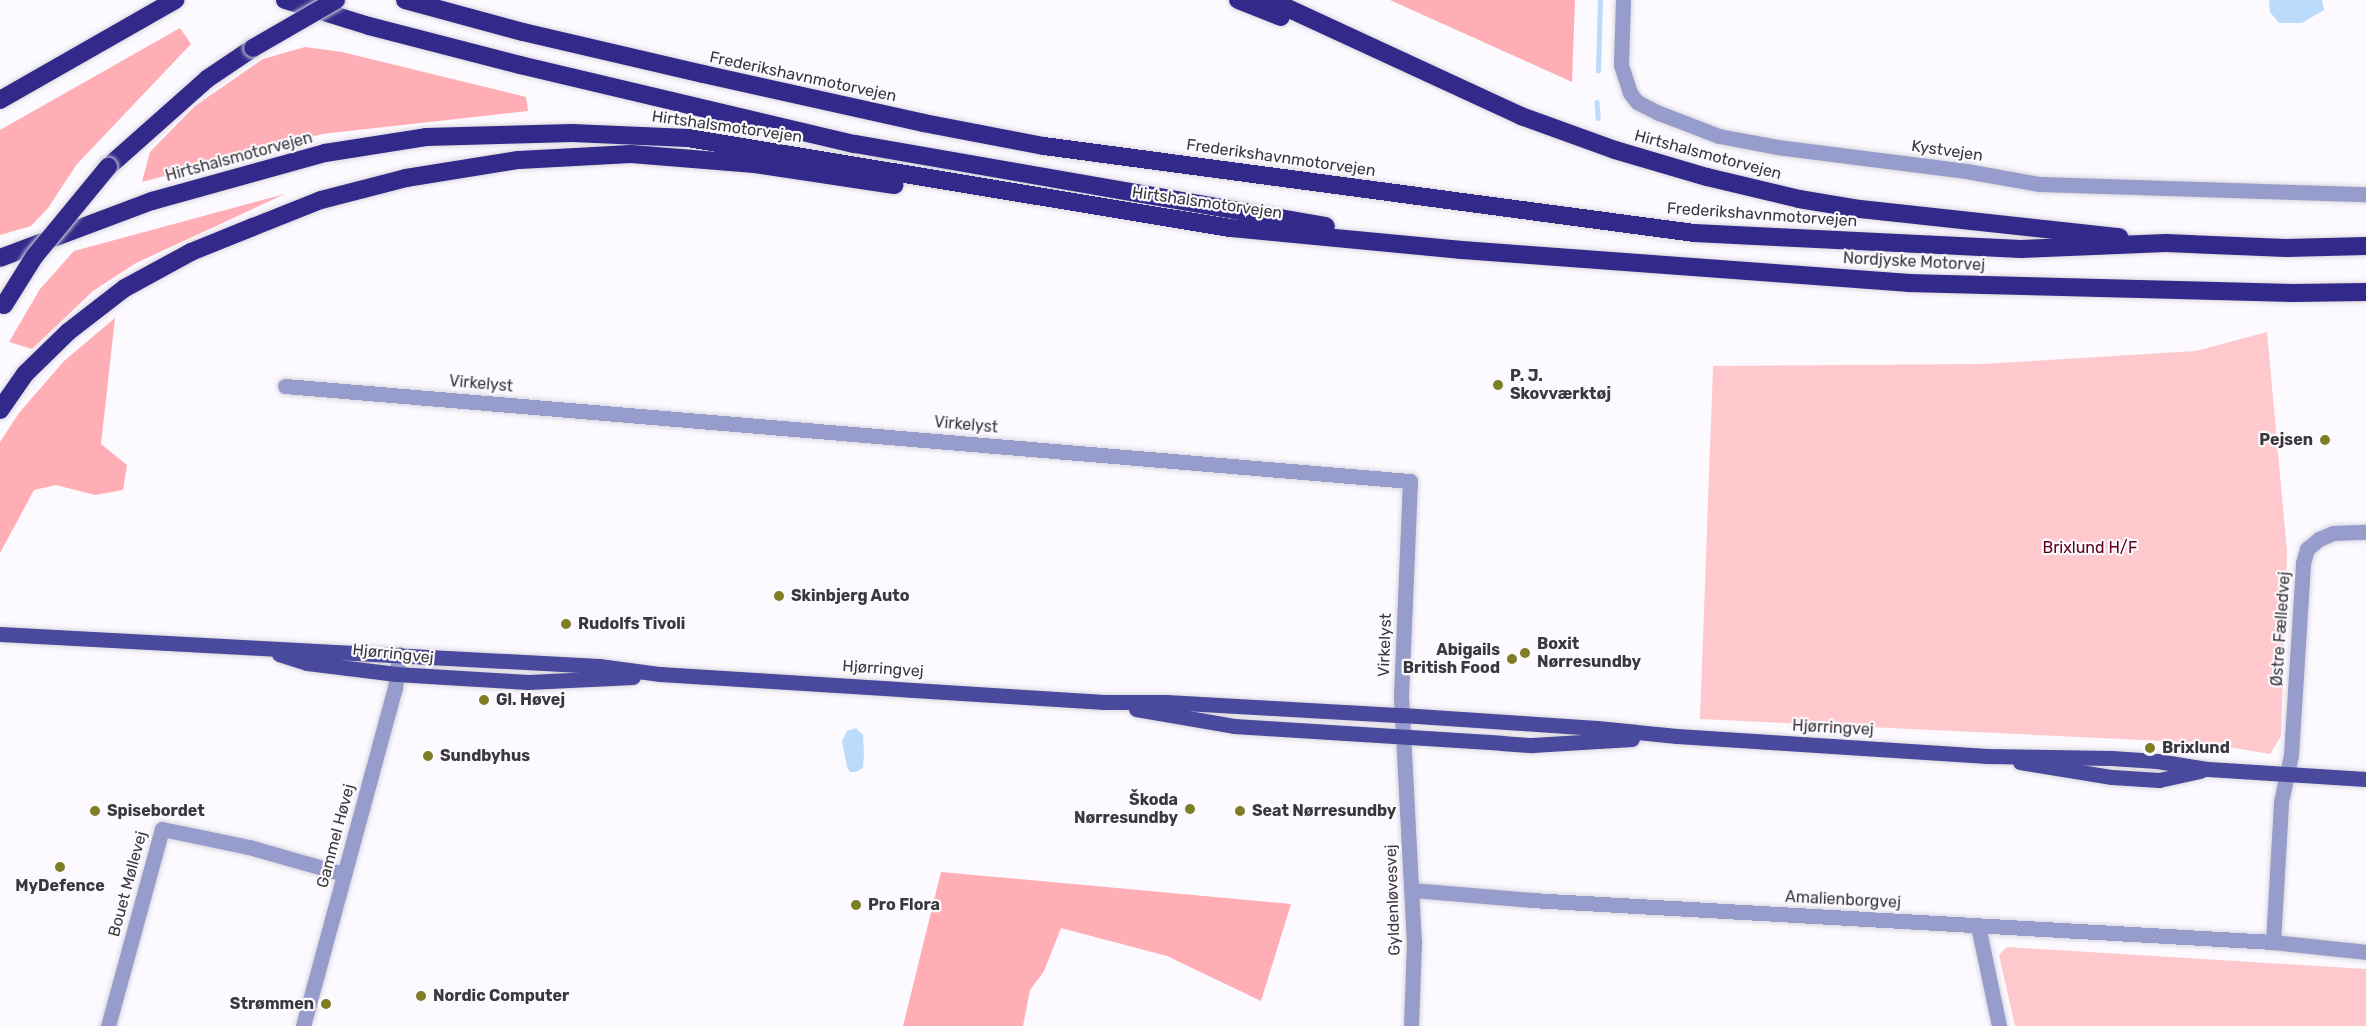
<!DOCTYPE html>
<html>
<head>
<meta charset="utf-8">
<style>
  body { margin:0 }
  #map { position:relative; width:2366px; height:1026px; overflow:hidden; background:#fcf9ff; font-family:Rubik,sans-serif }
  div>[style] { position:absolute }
  .green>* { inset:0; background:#fec8cc }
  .forest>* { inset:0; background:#feaeb4 }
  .water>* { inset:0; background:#badbfb }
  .stream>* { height:4.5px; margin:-2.25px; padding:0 2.25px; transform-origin:2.25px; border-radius:2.25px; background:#badbfb }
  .roads { filter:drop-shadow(0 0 2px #d9d6dc) drop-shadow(0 0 2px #d9d6dc) }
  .minor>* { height:15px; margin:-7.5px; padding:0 7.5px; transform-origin:7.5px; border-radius:7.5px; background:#969ccb }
  .major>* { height:15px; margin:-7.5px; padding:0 7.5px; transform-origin:7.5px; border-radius:7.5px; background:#494a9d }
  .highway>* { height:18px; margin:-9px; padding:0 9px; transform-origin:9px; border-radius:9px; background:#32298b }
  .bridges { filter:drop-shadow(0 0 2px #d9d6dc) drop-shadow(0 0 2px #d9d6dc) }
  .highway-bridge>* { height:18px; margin:-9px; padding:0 9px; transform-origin:9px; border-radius:9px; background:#32298b }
  .dots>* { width:16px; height:16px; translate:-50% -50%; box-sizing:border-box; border:3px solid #fcf9ff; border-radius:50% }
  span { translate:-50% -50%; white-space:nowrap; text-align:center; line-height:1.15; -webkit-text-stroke:4.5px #fcf9ff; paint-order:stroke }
  .street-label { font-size:16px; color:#3a383b }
  .poi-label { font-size:16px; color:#3a383b; font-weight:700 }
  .left { translate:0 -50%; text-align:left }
  .right { translate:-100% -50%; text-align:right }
  .park-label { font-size:16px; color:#5e001b }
</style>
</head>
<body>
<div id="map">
  <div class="green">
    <i style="clip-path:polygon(2267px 332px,2287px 552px,2281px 736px,2270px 754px,2205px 743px,1700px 719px,1713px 366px,1983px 364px,2196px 351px)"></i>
    <i style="clip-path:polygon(2007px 947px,2366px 969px,2366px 1026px,2015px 1026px,1999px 955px)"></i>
  </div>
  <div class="forest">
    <i style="clip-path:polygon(1390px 0,1575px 0,1572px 82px)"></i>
    <i style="clip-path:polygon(180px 28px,191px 44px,77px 164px,48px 208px,31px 226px,0 235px,0 130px)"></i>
    <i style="clip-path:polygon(305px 47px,342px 52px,526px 97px,528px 111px,322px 134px,142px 182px,150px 152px,195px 106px,263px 59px)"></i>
    <i style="clip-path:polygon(285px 194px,136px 263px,93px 291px,32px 349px,9px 342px,40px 289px,74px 251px)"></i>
    <i style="clip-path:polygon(115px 318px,101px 444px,127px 465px,123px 490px,95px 495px,56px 485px,34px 490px,0 553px,0 442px,19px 413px,64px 361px)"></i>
    <i style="clip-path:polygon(941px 872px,1291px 904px,1261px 1001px,1167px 956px,1061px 928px,1044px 971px,1030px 990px,1023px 1026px,903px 1026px)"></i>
  </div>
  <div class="water">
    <i style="clip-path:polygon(2269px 0,2322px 0,2324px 10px,2302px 23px,2279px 23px,2270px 12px)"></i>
    <i style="clip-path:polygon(856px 728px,863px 735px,864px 755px,863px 768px,856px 772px,850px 772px,847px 767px,842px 741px,847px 731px)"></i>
  </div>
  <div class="stream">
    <i style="left:1598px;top:71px;width:71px;rotate:-88.4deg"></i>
    <i style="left:1597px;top:102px;width:16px;rotate:86deg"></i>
  </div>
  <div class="roads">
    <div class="minor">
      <i style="left:1623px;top:0;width:65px;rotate:91.8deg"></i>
      <i style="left:1621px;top:65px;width:29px;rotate:72deg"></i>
      <i style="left:1630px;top:93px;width:11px;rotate:52deg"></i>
      <i style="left:1637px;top:102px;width:25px;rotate:27deg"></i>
      <i style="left:1659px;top:113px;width:64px;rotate:21deg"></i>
      <i style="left:1719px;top:136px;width:59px;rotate:10.7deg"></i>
      <i style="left:1777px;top:147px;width:191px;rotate:7.2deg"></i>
      <i style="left:1966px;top:171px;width:75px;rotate:10deg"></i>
      <i style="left:2040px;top:184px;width:326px;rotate:1.8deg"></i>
      <i style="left:285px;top:386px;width:1129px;rotate:4.83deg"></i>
      <i style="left:1410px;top:481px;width:215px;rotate:92.4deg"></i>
      <i style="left:1401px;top:696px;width:245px;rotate:87deg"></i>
      <i style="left:1414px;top:941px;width:85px;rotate:92deg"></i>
      <i style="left:1412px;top:890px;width:119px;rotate:4.8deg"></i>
      <i style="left:1531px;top:900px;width:743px;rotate:3.24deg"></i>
      <i style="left:2273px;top:942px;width:94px;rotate:6.1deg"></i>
      <i style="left:1978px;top:926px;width:102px;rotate:78.1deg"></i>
      <i style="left:2273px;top:942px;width:140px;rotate:-86.7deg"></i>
      <i style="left:2281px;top:802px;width:48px;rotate:-78deg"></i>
      <i style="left:2291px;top:755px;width:192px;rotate:-86.4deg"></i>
      <i style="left:2303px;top:563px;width:15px;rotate:-74deg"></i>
      <i style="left:2307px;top:549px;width:16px;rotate:-40deg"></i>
      <i style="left:2319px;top:539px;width:15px;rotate:-23deg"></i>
      <i style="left:2333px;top:533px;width:33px;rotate:-2deg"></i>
      <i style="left:108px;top:1026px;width:204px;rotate:-74.7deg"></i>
      <i style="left:162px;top:829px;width:89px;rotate:11.7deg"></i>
      <i style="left:249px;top:847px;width:99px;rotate:15.9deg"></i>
      <i style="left:303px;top:1026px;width:350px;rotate:-74.8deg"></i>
      <i style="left:395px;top:688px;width:34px;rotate:-83deg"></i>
    </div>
    <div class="major">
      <i style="left:0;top:634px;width:600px;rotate:3.06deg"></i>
      <i style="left:599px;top:666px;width:62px;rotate:7.5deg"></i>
      <i style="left:660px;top:674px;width:445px;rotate:3.6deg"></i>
      <i style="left:1104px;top:702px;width:62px"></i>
      <i style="left:1166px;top:702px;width:236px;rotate:3.2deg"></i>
      <i style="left:1402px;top:715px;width:195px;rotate:3.8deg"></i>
      <i style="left:1597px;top:728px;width:80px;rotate:5.7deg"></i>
      <i style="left:1677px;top:736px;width:311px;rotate:3.7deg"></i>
      <i style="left:1987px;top:756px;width:124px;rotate:0.9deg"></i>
      <i style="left:2111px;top:758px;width:46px;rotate:3.7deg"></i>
      <i style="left:2157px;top:761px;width:52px;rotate:8.9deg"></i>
      <i style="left:2208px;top:769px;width:158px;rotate:3.6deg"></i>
      <i style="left:279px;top:654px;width:29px;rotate:18deg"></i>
      <i style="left:307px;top:663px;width:90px;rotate:7deg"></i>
      <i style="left:396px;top:674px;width:132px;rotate:3.5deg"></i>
      <i style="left:528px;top:682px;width:105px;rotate:-2.7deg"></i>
      <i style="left:1136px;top:709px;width:99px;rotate:9.8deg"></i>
      <i style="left:1234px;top:726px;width:268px;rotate:3.6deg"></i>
      <i style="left:1501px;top:743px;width:31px;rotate:4deg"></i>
      <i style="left:1532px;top:745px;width:100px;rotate:-3.4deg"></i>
      <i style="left:2020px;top:762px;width:93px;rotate:9.3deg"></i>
      <i style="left:2112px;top:777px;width:47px;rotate:3.7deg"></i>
      <i style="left:2159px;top:780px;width:42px;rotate:-12.4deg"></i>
    </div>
    <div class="highway">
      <i style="left:285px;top:0;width:88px;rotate:17.2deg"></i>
      <i style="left:369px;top:26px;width:156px;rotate:14.5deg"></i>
      <i style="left:520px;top:65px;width:344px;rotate:13.3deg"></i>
      <i style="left:855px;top:144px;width:478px;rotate:9.9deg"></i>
      <i style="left:405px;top:0;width:122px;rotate:15.2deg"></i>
      <i style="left:523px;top:32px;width:185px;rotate:13.1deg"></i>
      <i style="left:703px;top:74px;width:226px;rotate:12.5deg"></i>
      <i style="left:924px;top:123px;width:122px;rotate:10.9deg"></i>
      <i style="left:1044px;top:146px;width:656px;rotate:7.62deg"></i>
      <i style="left:1694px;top:233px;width:327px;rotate:2.8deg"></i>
      <i style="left:2021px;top:249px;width:145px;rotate:-2.4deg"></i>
      <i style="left:2166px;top:243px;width:120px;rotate:2.4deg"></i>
      <i style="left:2286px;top:248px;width:80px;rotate:-1.4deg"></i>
      <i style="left:1238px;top:0;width:46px;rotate:21.6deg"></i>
      <i style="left:1270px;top:0;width:277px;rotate:24.8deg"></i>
      <i style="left:1521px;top:116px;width:100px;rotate:19.9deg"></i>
      <i style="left:1615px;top:150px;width:96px;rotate:16.4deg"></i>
      <i style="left:1707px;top:177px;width:95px;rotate:13.4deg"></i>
      <i style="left:1799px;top:199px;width:62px;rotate:9.3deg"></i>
      <i style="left:1860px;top:209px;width:261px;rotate:6.2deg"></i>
      <i style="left:0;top:100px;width:202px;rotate:-29.7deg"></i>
      <i style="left:108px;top:167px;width:132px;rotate:-41.6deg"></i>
      <i style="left:207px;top:79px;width:55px;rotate:-34deg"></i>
      <i style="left:0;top:258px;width:162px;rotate:-20.6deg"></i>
      <i style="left:152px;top:201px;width:180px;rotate:-15.5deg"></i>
      <i style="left:325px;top:153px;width:102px;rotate:-9deg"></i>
      <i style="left:426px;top:137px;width:146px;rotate:-1.6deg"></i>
      <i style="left:572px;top:133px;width:116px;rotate:2.5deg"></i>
      <i style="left:688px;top:138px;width:549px;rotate:9.43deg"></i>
      <i style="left:1230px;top:228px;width:232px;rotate:5.4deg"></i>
      <i style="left:1461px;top:250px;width:448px;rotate:4.2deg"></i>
      <i style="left:1908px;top:283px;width:385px;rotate:1.5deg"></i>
      <i style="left:2293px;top:293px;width:73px;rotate:-0.8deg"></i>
      <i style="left:0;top:410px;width:44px;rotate:-55.2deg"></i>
      <i style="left:25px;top:374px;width:60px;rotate:-44.3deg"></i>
      <i style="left:68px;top:332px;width:72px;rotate:-37.7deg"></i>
      <i style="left:125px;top:288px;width:75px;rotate:-28.6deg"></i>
      <i style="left:191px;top:252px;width:67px;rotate:-22deg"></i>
      <i style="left:253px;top:227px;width:73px;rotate:-21.7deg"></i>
      <i style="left:321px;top:200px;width:88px;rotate:-14.5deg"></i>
      <i style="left:406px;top:178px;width:114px;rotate:-9.1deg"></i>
      <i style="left:519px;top:160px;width:112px;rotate:-3.1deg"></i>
      <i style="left:631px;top:154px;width:124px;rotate:4.6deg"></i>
      <i style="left:755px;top:164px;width:141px;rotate:8.6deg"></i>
    </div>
  </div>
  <div class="bridges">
    <div class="highway-bridge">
      <i style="left:253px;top:48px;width:96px;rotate:-30deg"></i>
      <i style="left:4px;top:305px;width:57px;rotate:-58deg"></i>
      <i style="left:34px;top:257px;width:117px;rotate:-50.6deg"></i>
    </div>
  </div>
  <div class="dots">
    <i style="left:1498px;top:385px;background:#7e7e26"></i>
    <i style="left:2325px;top:440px;background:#7e7e26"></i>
    <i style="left:779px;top:596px;background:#7e7e26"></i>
    <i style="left:566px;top:624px;background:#7e7e26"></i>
    <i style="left:1525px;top:653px;background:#7e7e26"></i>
    <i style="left:1512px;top:659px;background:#7e7e26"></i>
    <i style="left:484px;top:700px;background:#7e7e26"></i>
    <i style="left:2150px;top:748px;background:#7e7e26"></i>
    <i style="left:428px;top:756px;background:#7e7e26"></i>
    <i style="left:1190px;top:809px;background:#7e7e26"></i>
    <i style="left:95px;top:811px;background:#7e7e26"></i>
    <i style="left:1240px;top:811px;background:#7e7e26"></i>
    <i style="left:60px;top:867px;background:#7e7e26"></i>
    <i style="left:856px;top:905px;background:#7e7e26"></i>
    <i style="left:421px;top:996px;background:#7e7e26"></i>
    <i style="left:326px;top:1004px;background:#7e7e26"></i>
  </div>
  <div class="street-label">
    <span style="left:803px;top:77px;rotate:12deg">Frederikshavnmotorvejen</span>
    <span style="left:727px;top:127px;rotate:8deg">Hirtshalsmotorvejen</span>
    <span style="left:1947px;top:151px;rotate:8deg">Kystvejen</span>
    <span style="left:1708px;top:155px;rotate:15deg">Hirtshalsmotorvejen</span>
    <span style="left:239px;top:157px;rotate:-15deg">Hirtshalsmotorvejen</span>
    <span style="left:1281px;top:158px;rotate:8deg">Frederikshavnmotorvejen</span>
    <span style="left:1207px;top:203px;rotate:8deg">Hirtshalsmotorvejen</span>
    <span style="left:1762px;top:215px;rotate:4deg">Frederikshavnmotorvejen</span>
    <span style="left:1914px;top:262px;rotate:3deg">Nordjyske Motorvej</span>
    <span style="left:481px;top:384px;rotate:5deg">Virkelyst</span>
    <span style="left:966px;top:425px;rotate:5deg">Virkelyst</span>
    <span style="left:2281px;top:629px;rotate:-86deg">Østre Fælledvej</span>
    <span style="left:1385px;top:645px;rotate:-88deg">Virkelyst</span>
    <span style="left:393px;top:654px;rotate:6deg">Hjørringvej</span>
    <span style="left:883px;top:669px;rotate:4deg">Hjørringvej</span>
    <span style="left:1833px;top:728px;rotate:3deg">Hjørringvej</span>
    <span style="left:336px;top:836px;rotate:-75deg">Gammel Høvej</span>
    <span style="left:128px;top:884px;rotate:-75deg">Bouet Møllevej</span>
    <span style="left:1393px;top:900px;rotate:-92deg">Gyldenløvesvej</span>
    <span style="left:1843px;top:900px;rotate:3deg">Amalienborgvej</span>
  </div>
  <div class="poi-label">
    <span class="left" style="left:1510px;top:385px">P. J.<br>Skovværktøj</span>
    <span class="right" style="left:2313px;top:440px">Pejsen</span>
    <span class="left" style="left:791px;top:596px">Skinbjerg Auto</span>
    <span class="left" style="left:578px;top:624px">Rudolfs Tivoli</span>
    <span class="left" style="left:1537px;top:653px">Boxit<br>Nørresundby</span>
    <span class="right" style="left:1500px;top:659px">Abigails<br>British Food</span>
    <span class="left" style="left:496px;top:700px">Gl. Høvej</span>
    <span class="left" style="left:2162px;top:748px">Brixlund</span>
    <span class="left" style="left:440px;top:756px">Sundbyhus</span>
    <span class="right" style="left:1178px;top:809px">Škoda<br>Nørresundby</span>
    <span class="left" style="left:107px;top:811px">Spisebordet</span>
    <span class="left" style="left:1252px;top:811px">Seat Nørresundby</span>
    <span style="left:60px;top:886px">MyDefence</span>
    <span class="left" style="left:868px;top:905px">Pro Flora</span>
    <span class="left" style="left:433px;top:996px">Nordic Computer</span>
    <span class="right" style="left:314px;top:1004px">Strømmen</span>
  </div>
  <div class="park-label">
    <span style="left:2090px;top:548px">Brixlund H/F</span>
  </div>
</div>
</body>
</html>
